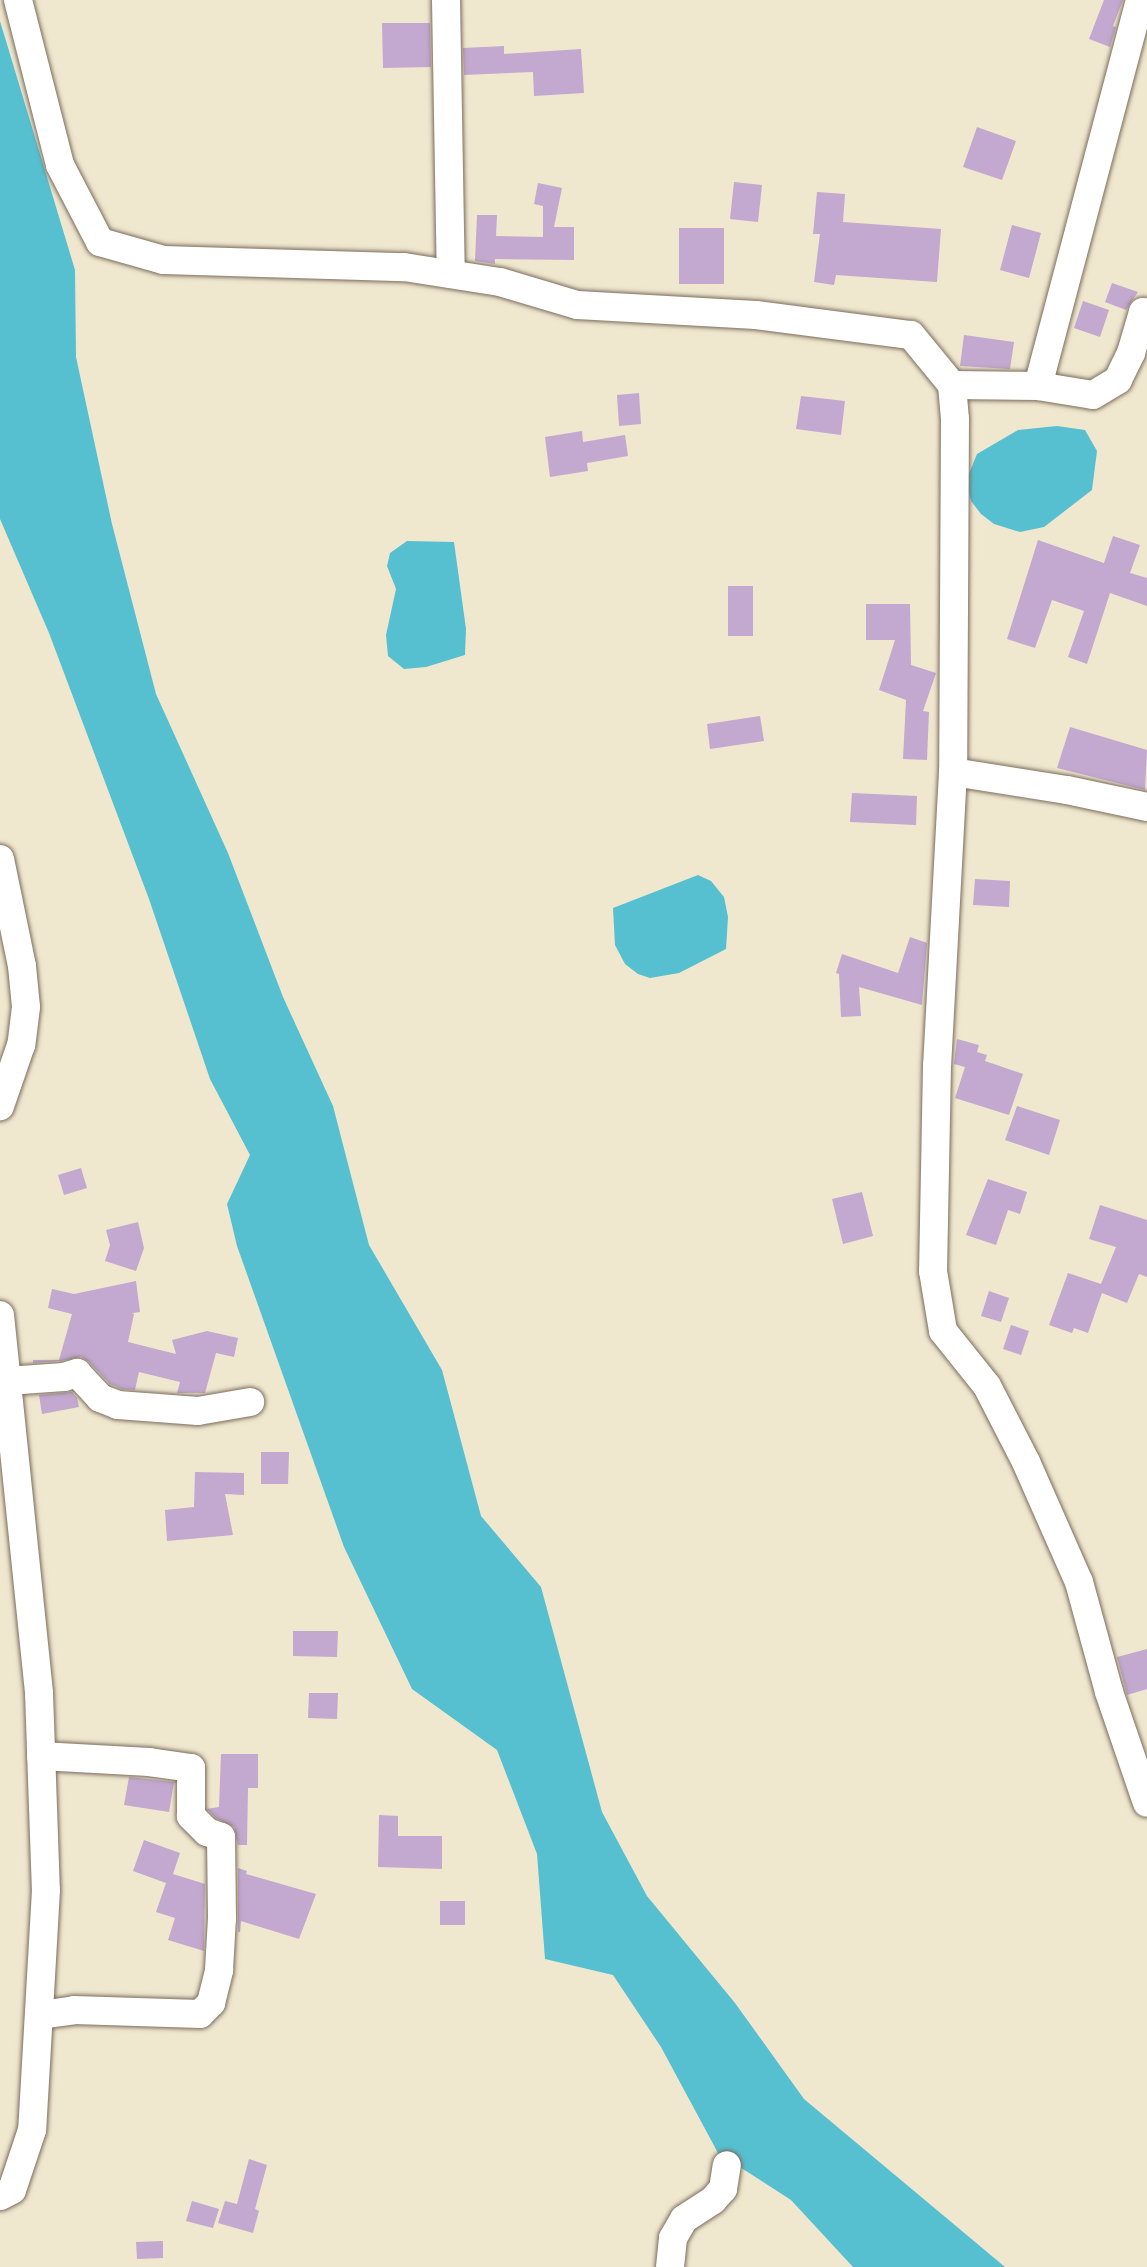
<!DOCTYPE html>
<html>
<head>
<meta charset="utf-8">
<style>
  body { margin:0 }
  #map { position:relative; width:1147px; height:2267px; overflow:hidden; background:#f0e7cf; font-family:Kalam,sans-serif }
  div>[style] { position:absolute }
  .water>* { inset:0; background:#56c0d1 }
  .building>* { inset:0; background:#c3a8cf }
  .roads { filter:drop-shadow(0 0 2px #7a6c5c) drop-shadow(0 0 2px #7a6c5c) }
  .minor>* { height:28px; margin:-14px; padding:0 14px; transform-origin:14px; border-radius:14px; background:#fff }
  span { translate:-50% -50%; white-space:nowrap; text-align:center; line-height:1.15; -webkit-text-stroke:6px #f6f6f2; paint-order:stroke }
</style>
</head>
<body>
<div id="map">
  <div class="water">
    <i style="clip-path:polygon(0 21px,75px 270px,76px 357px,112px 524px,156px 694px,228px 853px,283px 997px,333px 1106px,369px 1245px,442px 1370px,481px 1516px,541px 1587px,602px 1812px,647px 1896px,735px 2003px,804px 2099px,1005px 2267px,853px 2267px,791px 2200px,718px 2153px,661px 2047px,613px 1975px,545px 1959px,537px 1854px,497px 1750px,412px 1689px,344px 1547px,237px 1246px,227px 1204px,250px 1155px,210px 1079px,149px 899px,49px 633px,0 519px)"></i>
    <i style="clip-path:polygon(1057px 426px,1085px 430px,1097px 451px,1092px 490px,1044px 527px,1020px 532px,994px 524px,981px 514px,971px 501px,966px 481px,977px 454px,1018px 430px)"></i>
    <i style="clip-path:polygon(407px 541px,454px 542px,466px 629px,465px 655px,426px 667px,404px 669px,388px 656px,386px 635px,396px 589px,387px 566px,390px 553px)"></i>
    <i style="clip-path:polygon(698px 875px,711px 881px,724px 897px,728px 917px,726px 949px,679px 973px,650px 978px,638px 974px,625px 964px,615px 945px,613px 908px)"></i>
  </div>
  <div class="building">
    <i style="clip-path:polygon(1104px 0,1123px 0,1113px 26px,1116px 27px,1110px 47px,1089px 39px)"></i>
    <i style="clip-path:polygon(382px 23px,430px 23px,431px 67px,383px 68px)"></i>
    <i style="clip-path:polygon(504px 46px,504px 54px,581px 49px,584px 93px,534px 96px,533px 72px,464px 75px,463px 48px)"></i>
    <i style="clip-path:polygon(977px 127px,1016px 141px,1002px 180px,963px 167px)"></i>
    <i style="clip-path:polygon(734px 182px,762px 185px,758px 222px,730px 219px)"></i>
    <i style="clip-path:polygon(538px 183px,562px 188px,554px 227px,574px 227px,574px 260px,495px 259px,495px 264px,475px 261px,477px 215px,497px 215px,496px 236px,543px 237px,543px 206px,534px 204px)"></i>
    <i style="clip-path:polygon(817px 192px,845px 194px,843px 222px,941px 229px,937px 282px,836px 275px,834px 285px,814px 282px,820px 234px,813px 234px)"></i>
    <i style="clip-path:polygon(1012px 225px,1041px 233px,1029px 278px,1000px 270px)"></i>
    <i style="clip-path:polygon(679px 228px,724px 228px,724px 284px,679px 284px)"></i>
    <i style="clip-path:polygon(1112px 283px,1138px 292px,1126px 310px,1105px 302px)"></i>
    <i style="clip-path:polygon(1083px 301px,1109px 310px,1100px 337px,1074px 328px)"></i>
    <i style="clip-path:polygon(964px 335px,1014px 342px,1010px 369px,960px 366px)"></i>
    <i style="clip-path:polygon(639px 393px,641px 424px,619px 426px,617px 395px)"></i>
    <i style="clip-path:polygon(801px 396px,845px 401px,841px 435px,796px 429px)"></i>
    <i style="clip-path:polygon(582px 431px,583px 442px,625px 435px,628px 456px,587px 463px,588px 471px,550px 477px,545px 437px)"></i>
    <i style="clip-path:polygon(1113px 536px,1140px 545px,1130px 573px,1147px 578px,1147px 606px,1110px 593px,1087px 664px,1068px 657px,1084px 611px,1052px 600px,1035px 648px,1007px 639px,1038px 540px,1104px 563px)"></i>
    <i style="clip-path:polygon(728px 586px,753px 586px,753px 636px,728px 636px)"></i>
    <i style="clip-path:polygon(866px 604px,910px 604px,911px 665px,936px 673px,923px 711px,929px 712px,927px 760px,903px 759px,906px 700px,879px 690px,895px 640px,866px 640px)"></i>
    <i style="clip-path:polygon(760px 716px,764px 741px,710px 749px,707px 724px)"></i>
    <i style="clip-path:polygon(1070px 727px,1147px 750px,1145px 790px,1057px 768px)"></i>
    <i style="clip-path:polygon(852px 793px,917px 796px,916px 825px,850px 822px)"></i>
    <i style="clip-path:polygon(975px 879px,1010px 881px,1009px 907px,973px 905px)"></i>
    <i style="clip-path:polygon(910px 937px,927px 943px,922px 1005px,859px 987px,861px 1016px,841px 1017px,839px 974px,836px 973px,842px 954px,898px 973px)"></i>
    <i style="clip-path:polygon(957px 1039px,979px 1045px,977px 1052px,987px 1055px,985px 1061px,1023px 1074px,1009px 1115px,955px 1098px,965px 1067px,954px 1064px)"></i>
    <i style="clip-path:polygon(1017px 1106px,1060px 1120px,1049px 1155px,1005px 1140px)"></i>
    <i style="clip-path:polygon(81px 1168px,87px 1188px,64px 1195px,58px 1175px)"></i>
    <i style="clip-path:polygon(988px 1179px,1027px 1192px,1020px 1214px,1008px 1210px,996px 1245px,966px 1235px)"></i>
    <i style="clip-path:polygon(862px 1192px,873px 1236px,843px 1244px,832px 1199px)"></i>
    <i style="clip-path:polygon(1100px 1205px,1147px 1220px,1147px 1277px,1139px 1274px,1127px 1303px,1102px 1293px,1088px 1333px,1074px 1328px,1072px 1333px,1049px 1325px,1068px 1273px,1101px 1284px,1116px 1247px,1089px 1239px)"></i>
    <i style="clip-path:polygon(138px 1222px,144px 1248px,136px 1271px,105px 1261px,110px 1245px,106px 1230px)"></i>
    <i style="clip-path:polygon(136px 1281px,140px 1312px,132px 1313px,134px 1314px,128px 1342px,176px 1354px,172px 1340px,207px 1331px,238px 1338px,234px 1357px,216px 1353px,205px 1393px,177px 1393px,180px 1382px,139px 1372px,135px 1390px,122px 1389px,110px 1384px,89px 1362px,81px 1357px,61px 1361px,33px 1363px,33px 1360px,59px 1360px,72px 1314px,48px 1308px,52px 1289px,74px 1294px)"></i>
    <i style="clip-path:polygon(989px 1291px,1009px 1298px,1001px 1322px,981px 1316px)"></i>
    <i style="clip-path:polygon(1011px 1325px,1029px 1331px,1021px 1355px,1003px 1349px)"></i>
    <i style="clip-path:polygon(72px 1392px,77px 1398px,79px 1407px,42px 1414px,39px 1395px)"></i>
    <i style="clip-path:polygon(261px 1452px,289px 1452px,288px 1484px,261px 1484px)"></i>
    <i style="clip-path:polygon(195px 1472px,244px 1473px,244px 1495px,225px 1494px,233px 1535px,167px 1541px,165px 1510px,194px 1507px)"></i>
    <i style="clip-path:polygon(293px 1631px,338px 1631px,337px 1657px,293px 1656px)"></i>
    <i style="clip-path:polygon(1147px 1649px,1147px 1689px,1127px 1695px,1117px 1657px)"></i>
    <i style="clip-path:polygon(309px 1693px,338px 1693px,337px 1719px,308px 1718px)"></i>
    <i style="clip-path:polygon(221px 1754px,258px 1754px,258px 1788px,248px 1788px,247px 1845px,238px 1845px,234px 1827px,216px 1818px,207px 1809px,219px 1807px)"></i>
    <i style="clip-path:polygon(129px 1777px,174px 1782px,169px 1812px,124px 1805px)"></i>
    <i style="clip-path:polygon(379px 1815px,398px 1816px,398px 1836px,442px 1836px,442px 1869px,378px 1867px)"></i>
    <i style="clip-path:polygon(144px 1840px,180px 1853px,173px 1874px,205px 1884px,204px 1951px,168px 1940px,175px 1918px,156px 1912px,166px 1883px,133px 1871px)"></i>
    <i style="clip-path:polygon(238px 1868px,247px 1871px,246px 1874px,316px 1894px,299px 1939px,241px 1921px,240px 1932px,238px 1932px)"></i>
    <i style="clip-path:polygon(440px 1901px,465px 1901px,465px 1925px,440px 1925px)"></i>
    <i style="clip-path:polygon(249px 2159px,267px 2165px,255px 2209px,259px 2211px,253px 2233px,218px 2223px,225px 2201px,237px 2204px)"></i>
    <i style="clip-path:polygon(192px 2201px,219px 2209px,213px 2228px,186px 2221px)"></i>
    <i style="clip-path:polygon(163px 2241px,163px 2258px,137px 2259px,136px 2242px)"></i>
  </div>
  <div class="roads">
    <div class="minor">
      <i style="left:18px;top:0;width:170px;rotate:75.7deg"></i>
      <i style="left:60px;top:165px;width:87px;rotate:62.5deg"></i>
      <i style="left:100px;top:242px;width:66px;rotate:15.9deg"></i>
      <i style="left:163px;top:260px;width:241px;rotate:1.7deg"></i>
      <i style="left:404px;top:267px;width:97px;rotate:8.9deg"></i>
      <i style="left:500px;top:282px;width:80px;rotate:16.6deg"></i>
      <i style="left:577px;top:305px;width:179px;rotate:3.2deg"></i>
      <i style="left:756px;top:315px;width:156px;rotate:7.4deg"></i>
      <i style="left:911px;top:335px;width:65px;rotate:50.6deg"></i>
      <i style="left:446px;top:0;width:274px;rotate:89deg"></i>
      <i style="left:1147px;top:313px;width:4px;rotate:-166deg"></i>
      <i style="left:1143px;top:312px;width:43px;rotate:106.3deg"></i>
      <i style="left:1131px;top:353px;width:30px;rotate:116deg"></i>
      <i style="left:1118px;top:380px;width:29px;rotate:149deg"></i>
      <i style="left:1093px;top:395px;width:56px;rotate:-170.7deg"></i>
      <i style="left:1038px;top:386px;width:86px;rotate:-179.3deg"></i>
      <i style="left:952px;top:385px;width:34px;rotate:85deg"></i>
      <i style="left:955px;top:419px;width:353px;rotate:90.3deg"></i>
      <i style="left:953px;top:772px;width:293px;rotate:93.1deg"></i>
      <i style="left:937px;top:1065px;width:206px;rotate:91.1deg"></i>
      <i style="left:933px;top:1271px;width:61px;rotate:80.5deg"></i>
      <i style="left:943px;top:1331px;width:70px;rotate:51.3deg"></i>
      <i style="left:987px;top:1386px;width:85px;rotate:62.8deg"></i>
      <i style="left:1026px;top:1462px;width:131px;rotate:66.2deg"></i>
      <i style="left:1079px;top:1582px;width:114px;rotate:74.7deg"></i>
      <i style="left:1109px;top:1692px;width:117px;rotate:71.1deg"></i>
      <i style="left:1038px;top:386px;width:399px;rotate:-75.2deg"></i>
      <i style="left:953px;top:772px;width:115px;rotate:9deg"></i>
      <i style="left:1067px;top:790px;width:82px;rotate:12deg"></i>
      <i style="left:0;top:859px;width:109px;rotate:78.4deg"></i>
      <i style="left:22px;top:966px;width:41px;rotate:84.4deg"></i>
      <i style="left:26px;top:1007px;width:38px;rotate:97deg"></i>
      <i style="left:21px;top:1045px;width:65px;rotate:109deg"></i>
      <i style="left:0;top:1315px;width:380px;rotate:84.1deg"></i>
      <i style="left:39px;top:1693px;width:197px;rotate:88deg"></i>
      <i style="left:46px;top:1890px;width:240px;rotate:93.3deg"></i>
      <i style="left:32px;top:2130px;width:63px;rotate:108.4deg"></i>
      <i style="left:12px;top:2190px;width:13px;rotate:153deg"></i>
      <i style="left:7px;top:1381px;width:57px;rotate:-4deg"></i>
      <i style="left:64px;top:1377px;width:14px;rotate:-17deg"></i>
      <i style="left:77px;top:1373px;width:34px;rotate:47deg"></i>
      <i style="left:100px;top:1398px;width:19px;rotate:21deg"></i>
      <i style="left:118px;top:1405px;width:80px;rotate:4.3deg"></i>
      <i style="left:198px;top:1411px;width:53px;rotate:-9.8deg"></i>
      <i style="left:40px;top:2015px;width:34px;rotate:-8deg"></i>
      <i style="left:74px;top:2010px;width:126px;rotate:1.8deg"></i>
      <i style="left:200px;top:2014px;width:16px;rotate:-45deg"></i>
      <i style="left:211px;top:2003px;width:34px;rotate:-76deg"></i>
      <i style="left:219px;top:1970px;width:52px;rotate:-86.7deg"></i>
      <i style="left:222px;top:1918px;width:81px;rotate:-90.7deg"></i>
      <i style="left:221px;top:1837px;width:15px;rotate:-160deg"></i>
      <i style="left:207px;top:1832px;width:23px;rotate:-135deg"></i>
      <i style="left:191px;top:1816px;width:48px;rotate:-90deg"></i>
      <i style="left:191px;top:1768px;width:42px;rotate:-171.9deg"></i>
      <i style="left:149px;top:1762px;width:108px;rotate:-176.8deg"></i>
      <i style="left:670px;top:2267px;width:29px;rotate:-84deg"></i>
      <i style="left:673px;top:2238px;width:22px;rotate:-60deg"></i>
      <i style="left:684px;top:2219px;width:35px;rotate:-33deg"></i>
      <i style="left:713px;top:2200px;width:15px;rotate:-48deg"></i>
      <i style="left:723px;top:2189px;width:24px;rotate:-81deg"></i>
    </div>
  </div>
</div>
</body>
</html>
